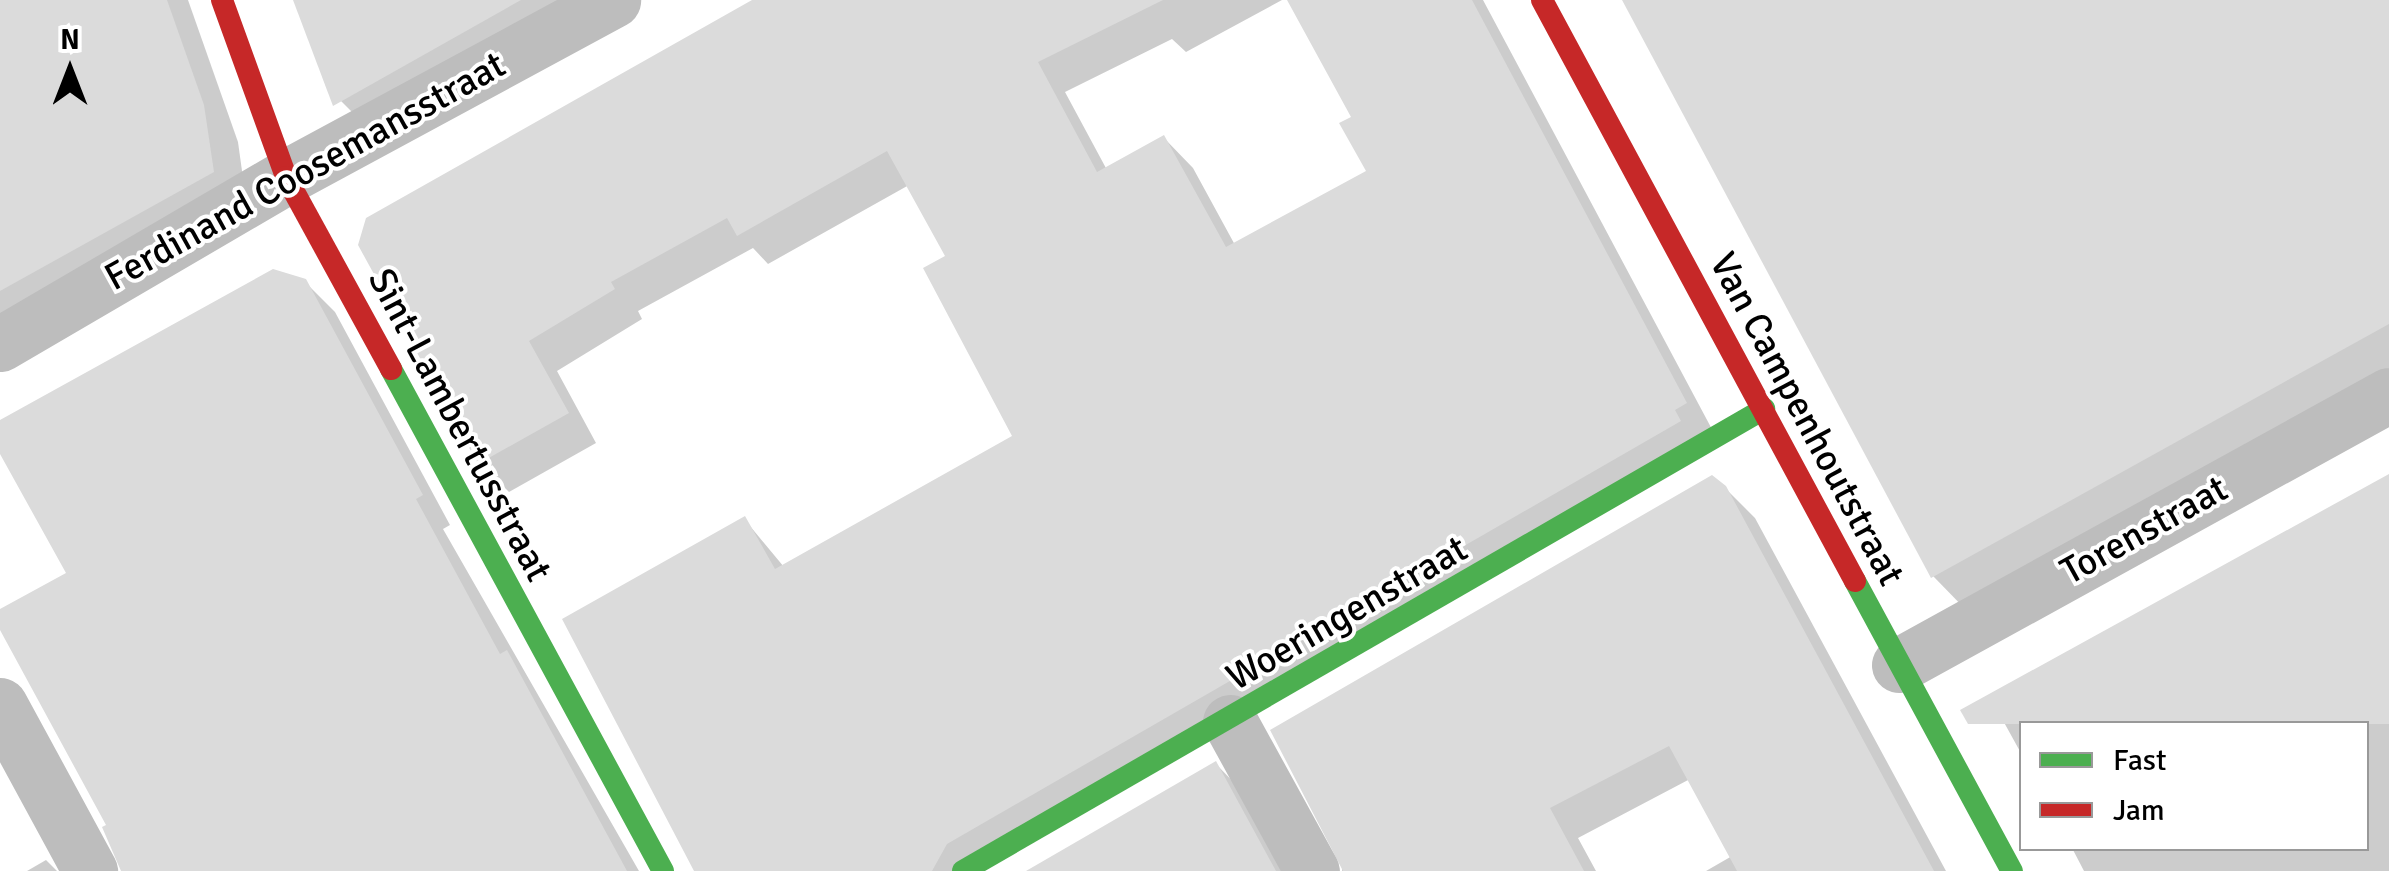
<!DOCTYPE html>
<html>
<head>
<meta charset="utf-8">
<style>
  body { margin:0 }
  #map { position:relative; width:2389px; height:871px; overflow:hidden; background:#fff; font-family:Signika,sans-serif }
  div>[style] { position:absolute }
  .shadow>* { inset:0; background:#0003 }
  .building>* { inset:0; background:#dbdbdb }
  .street>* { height:55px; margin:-27.5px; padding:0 27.5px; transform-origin:27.5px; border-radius:27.5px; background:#bdbdbd }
  .fast>* { height:22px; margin:-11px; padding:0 11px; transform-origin:11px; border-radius:11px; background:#4caf50 }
  .jam>* { height:22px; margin:-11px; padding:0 11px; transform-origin:11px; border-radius:11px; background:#c62828 }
  span { translate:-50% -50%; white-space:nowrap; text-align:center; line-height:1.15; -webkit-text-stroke:8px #fff; paint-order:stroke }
  .street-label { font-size:38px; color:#000 }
  .legend { position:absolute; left:2019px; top:721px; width:350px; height:130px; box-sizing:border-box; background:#fff; border:2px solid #999; margin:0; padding:12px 18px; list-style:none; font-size:30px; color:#000 }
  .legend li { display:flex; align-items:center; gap:20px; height:50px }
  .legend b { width:50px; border:2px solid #999 }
  .north { position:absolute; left:20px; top:20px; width:100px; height:100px; -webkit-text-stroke:8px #fff; paint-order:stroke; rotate:0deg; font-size:28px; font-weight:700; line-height:40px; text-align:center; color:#000 }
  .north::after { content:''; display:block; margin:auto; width:35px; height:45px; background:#000; clip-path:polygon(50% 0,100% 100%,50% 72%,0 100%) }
</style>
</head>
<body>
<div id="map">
  <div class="shadow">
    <i style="clip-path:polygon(0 0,188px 0,238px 142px,247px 207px,0 344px)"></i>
    <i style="clip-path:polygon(295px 0,594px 0,354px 114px,326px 86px)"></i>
    <i style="clip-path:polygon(757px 0,1282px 0,1186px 52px,1172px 39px,1065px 92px,1107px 170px,1164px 138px,1193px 168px,1235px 245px,1369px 172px,1354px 118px,1290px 0,1483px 0,1714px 433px,980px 871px,696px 871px,745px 520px,784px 567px,1015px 437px,948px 257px,909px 185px,768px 264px,753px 248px,638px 311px,642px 319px,557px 371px,596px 443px,509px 492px,480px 463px,361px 244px)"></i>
    <i style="clip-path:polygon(1625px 0,2389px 0,2389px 381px,1970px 614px,1933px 576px)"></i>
    <i style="clip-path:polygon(305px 282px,335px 312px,450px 525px,443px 529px,639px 871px,124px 871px,110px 826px,0 625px,0 612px,70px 574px,0 449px,0 423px)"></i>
    <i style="clip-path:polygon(2389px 478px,2389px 871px,2084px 871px,2072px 848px,2366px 848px,2366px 724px,2022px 724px,2022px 755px,1990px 697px)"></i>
    <i style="clip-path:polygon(1725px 488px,1755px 518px,1946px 871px,1706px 871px,1732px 856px,1690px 779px,1578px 838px,1596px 871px,1342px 871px,1342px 856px)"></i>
    <i style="clip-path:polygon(1216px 764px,1245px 794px,1287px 871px,1031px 871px)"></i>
    <i style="clip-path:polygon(46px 860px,57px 871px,27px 871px)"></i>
  </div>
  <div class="building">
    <i style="clip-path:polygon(0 0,167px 0,204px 105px,214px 172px,0 291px)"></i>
    <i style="clip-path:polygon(293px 0,521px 0,333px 106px)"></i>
    <i style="clip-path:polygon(752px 0,1163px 0,1038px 62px,1097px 172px,1164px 135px,1226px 247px,1366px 171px,1339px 123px,1351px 117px,1287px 0,1472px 0,1687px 403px,1675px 410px,1681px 421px,947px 844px,932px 871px,694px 871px,562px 619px,745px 516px,775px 569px,1012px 436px,923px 268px,945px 256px,887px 151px,737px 236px,727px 218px,611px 282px,615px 289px,529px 341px,569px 413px,478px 464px,358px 245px,366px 218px)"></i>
    <i style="clip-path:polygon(1622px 0,2389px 0,2389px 324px,1931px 578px)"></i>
    <i style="clip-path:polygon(273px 269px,306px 279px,423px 495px,416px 499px,500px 654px,507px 650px,627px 871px,121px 871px,102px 827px,106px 825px,0 630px,0 609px,66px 573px,0 454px,0 420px)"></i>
    <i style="clip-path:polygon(2389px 474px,2389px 724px,1968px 724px,1960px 710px)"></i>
    <i style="clip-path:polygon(1712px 475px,1726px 486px,1934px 871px,1737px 871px,1669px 746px,1550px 808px,1584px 871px,1343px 871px,1270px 730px)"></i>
    <i style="clip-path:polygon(1216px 761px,1276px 871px,1026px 871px)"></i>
  </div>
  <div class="street">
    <i style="left:0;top:344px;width:331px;rotate:-30.3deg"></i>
    <i style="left:286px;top:177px;width:372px;rotate:-28.4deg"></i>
    <i style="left:1899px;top:665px;width:559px;rotate:-28.86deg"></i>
    <i style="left:0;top:705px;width:189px;rotate:61.5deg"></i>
    <i style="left:1230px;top:722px;width:170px;rotate:61.2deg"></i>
  </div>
  <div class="fast">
    <i style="left:391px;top:369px;width:571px;rotate:61.55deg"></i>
    <i style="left:1855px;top:581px;width:330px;rotate:61.6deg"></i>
    <i style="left:963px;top:871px;width:925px;rotate:-29.98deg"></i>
  </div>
  <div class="jam">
    <i style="left:222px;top:0;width:188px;rotate:70.1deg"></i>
    <i style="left:286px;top:177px;width:219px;rotate:61.3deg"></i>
    <i style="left:1542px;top:0;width:660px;rotate:61.69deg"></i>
  </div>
  <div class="street-label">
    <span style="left:305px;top:171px;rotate:-29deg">Ferdinand Coosemansstraat</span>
    <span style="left:1807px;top:419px;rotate:62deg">Van Campenhoutstraat</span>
    <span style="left:460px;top:425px;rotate:62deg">Sint-Lambertusstraat</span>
    <span style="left:2144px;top:530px;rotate:-29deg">Torenstraat</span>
    <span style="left:1347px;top:613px;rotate:-30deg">Woeringenstraat</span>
  </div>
  <ul class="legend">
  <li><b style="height:12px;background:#4caf50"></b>Fast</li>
  <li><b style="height:12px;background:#c62828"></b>Jam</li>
  </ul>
  <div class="north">N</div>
</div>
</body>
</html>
